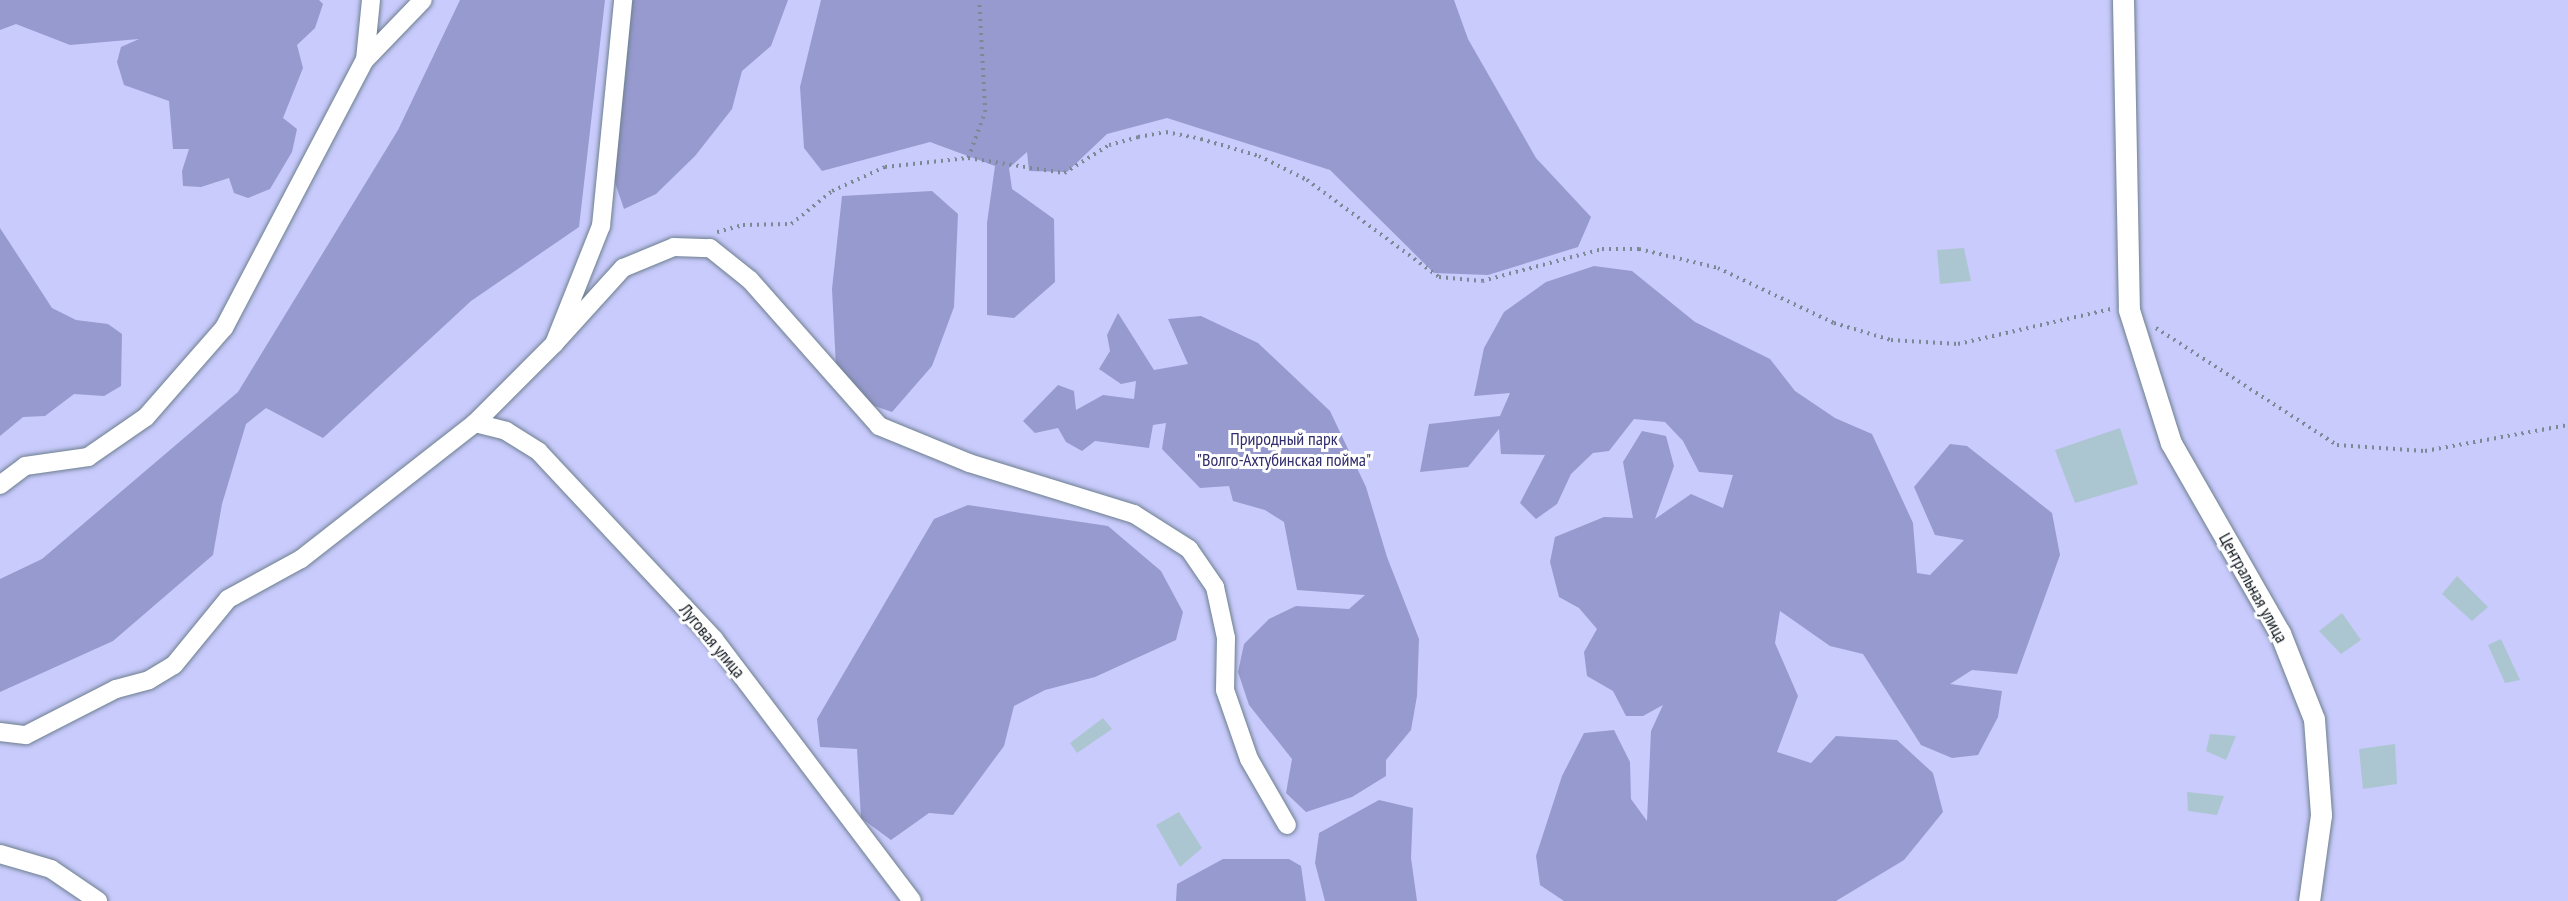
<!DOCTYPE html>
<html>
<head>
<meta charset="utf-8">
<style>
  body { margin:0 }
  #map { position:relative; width:2568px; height:901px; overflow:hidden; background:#cee2f3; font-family:"PT Sans Narrow",sans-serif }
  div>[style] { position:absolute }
  .green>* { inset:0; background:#c8cbfb }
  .forest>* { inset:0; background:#979ace }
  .building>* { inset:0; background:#acc6d1 }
  .path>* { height:3.5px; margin-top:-1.75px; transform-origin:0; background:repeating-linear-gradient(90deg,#7b8995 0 2px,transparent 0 7px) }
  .roads { filter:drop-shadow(0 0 2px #6d7f8f) drop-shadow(0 0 2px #6d7f8f) }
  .minor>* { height:18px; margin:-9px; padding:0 9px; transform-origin:9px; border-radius:9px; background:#fff }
  .tertiary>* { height:21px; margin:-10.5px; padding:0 10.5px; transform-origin:10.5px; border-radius:10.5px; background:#fff }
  span { translate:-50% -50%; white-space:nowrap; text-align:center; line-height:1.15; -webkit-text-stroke:6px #fff; paint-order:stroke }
  .park-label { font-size:18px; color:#302d6c }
  .street-label { font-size:18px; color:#10171d }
</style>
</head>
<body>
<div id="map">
  <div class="green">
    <i style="clip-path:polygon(0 0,2568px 0,2568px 901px,0 901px)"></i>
  </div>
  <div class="forest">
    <i style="clip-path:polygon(0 0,319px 0,323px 4px,315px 28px,297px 45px,303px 68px,283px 118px,297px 129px,292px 152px,270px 189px,248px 198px,234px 193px,229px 178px,201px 187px,183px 186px,182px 171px,189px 149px,173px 149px,169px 101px,124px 85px,117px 62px,121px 47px,139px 39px,70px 45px,16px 24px,0 30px)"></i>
    <i style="clip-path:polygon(460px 0,605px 0,579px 227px,471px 301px,323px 438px,266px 408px,246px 424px,222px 504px,213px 555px,113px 641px,0 692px,0 579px,42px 559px,238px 392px,398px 130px)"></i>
    <i style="clip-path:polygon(631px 0,788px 0,771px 46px,742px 71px,732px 109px,695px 156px,656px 194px,624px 209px,610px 168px)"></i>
    <i style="clip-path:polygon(821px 0,1454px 0,1468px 39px,1536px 158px,1591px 217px,1578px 247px,1488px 275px,1434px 273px,1330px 170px,1167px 118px,1107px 134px,1067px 172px,1029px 171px,1027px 152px,1009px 168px,1012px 189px,1054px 219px,1055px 282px,1014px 318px,987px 315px,987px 223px,995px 166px,930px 142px,822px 171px,804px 148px,800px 87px)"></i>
    <i style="clip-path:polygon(932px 191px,958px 214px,954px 307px,932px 366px,892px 412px,863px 402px,836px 367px,832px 289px,842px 196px)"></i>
    <i style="clip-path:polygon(0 228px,52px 308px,76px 320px,108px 324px,122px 334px,121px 386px,104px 396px,74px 394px,45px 416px,23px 417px,0 436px)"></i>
    <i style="clip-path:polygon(1594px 266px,1632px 271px,1695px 322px,1770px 359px,1795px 391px,1835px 418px,1872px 434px,1913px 523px,1917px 573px,1930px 575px,1964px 540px,1935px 535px,1914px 487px,1950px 444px,1967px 446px,2052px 513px,2060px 555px,2017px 674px,1972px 670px,1950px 684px,2002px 691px,1998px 717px,1978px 755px,1952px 758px,1921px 745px,1863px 654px,1830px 646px,1780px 611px,1775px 643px,1798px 696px,1777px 752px,1811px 763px,1836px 736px,1897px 740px,1933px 773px,1943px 812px,1904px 860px,1836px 901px,1564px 901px,1540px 885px,1536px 856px,1562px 776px,1584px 733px,1614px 730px,1630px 762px,1631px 799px,1647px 821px,1651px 731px,1663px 705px,1643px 716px,1626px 716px,1613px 691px,1587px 676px,1584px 652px,1597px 629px,1579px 608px,1559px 597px,1550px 562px,1555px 537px,1604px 517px,1633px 518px,1623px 462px,1642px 431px,1666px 436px,1674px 466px,1655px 519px,1691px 494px,1723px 508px,1733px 475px,1699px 472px,1683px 441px,1665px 422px,1634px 419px,1609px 451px,1593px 453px,1571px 474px,1557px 504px,1536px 519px,1520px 503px,1545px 455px,1501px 454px,1499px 429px,1468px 467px,1420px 472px,1429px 424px,1500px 416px,1510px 393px,1474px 396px,1484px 348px,1504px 312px,1546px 282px)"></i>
    <i style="clip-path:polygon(1118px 313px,1154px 370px,1188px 364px,1168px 319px,1201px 316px,1258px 343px,1330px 411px,1366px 487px,1387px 557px,1419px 639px,1417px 696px,1411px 730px,1386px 760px,1386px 776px,1352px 797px,1306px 812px,1286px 793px,1292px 759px,1249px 705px,1238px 672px,1244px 644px,1269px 619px,1296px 606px,1349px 609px,1365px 595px,1297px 590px,1284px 522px,1265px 510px,1233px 501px,1229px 486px,1200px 488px,1162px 449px,1166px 423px,1153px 425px,1149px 448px,1095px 441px,1082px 451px,1066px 442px,1058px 428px,1035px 433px,1023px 421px,1058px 385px,1074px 391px,1076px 410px,1103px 395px,1134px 399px,1136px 381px,1121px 384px,1099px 369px,1110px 351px,1107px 335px)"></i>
    <i style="clip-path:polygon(968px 505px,1108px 526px,1161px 571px,1183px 612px,1176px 640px,1095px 677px,1045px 690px,1014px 706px,1004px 746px,953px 815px,929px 813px,891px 840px,861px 818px,857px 749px,820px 747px,817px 719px,934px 519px)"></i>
    <i style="clip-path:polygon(1379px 800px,1413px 808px,1411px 858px,1417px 901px,1325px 901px,1315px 863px,1319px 833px)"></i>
    <i style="clip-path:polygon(1223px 859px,1289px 859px,1301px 866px,1306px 901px,1176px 901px,1177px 884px)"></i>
  </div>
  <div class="building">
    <i style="clip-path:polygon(1964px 248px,1971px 281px,1940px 284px,1937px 250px)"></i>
    <i style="clip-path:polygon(2120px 428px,2138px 484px,2075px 503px,2055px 450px)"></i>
    <i style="clip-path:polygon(2457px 576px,2488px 607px,2472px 621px,2442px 594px)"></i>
    <i style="clip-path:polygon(2342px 613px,2361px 640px,2341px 654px,2319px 631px)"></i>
    <i style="clip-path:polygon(2501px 639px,2520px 680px,2505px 683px,2488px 645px)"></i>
    <i style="clip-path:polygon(1103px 718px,1112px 729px,1077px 753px,1070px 743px)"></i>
    <i style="clip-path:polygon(2210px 734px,2236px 736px,2226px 760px,2206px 751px)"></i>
    <i style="clip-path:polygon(2395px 744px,2397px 784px,2363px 789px,2359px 749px)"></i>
    <i style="clip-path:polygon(2187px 792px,2224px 796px,2217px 815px,2188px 811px)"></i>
    <i style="clip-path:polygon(1179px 812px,1202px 848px,1180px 867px,1156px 825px)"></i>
  </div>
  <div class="path">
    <i style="left:968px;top:158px;width:97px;rotate:8.9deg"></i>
    <i style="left:1064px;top:173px;width:53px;rotate:-31.9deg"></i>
    <i style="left:1109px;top:145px;width:30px;rotate:-15deg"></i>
    <i style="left:1138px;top:137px;width:28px;rotate:-10deg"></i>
    <i style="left:1166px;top:132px;width:36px;rotate:11deg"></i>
    <i style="left:1201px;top:139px;width:60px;rotate:16.3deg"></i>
    <i style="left:1259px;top:156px;width:54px;rotate:26.6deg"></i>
    <i style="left:1307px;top:180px;width:164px;rotate:36.3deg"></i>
    <i style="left:1439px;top:277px;width:43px;rotate:5.3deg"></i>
    <i style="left:1482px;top:281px;width:124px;rotate:-14.9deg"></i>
    <i style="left:1602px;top:249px;width:37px"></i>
    <i style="left:1639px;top:249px;width:81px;rotate:13.5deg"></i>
    <i style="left:1718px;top:268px;width:128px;rotate:25.4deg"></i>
    <i style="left:1834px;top:323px;width:59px;rotate:16.6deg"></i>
    <i style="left:1891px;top:340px;width:67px;rotate:3.4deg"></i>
    <i style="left:1958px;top:344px;width:157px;rotate:-12.9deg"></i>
    <i style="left:717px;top:232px;width:27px;rotate:-15deg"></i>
    <i style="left:743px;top:225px;width:48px;rotate:-1.2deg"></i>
    <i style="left:791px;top:224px;width:53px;rotate:-38.8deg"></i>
    <i style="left:832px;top:191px;width:58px;rotate:-24.4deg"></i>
    <i style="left:885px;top:167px;width:83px;rotate:-6.2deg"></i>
    <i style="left:968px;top:158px;width:49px;rotate:-69.7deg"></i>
    <i style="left:985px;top:112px;width:112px;rotate:-93.1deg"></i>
    <i style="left:2156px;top:328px;width:216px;rotate:32.9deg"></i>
    <i style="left:2337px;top:445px;width:88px;rotate:3.9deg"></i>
    <i style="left:2425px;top:451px;width:145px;rotate:-10.3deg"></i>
  </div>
  <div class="roads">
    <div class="minor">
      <i style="left:365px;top:60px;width:83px;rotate:-46deg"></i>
      <i style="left:554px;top:344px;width:103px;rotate:-47.8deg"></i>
      <i style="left:623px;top:268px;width:55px;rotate:-22.4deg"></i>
      <i style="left:674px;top:247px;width:36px;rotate:2deg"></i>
      <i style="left:710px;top:248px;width:51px;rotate:38.7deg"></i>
      <i style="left:750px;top:280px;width:195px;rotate:48.5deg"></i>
      <i style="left:879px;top:426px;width:97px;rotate:22.3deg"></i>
      <i style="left:969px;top:463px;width:173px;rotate:17.2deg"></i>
      <i style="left:1134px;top:514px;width:65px;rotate:32.5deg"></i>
      <i style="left:1189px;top:549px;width:46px;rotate:55.6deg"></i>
      <i style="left:1215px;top:587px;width:52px;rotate:77.8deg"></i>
      <i style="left:1226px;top:638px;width:52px;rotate:91.1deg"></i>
      <i style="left:1225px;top:690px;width:73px;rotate:70.8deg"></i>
      <i style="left:1249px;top:759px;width:76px;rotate:60.1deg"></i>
      <i style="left:475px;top:423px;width:32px;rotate:14deg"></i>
      <i style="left:506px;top:431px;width:39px;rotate:32deg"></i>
      <i style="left:539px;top:452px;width:256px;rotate:46.9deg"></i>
      <i style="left:714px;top:639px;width:328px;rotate:52.9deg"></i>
      <i style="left:0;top:485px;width:31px;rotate:-37deg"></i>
      <i style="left:25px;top:466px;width:64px;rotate:-8.1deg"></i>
      <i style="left:88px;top:457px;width:70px;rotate:-34.6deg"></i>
      <i style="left:146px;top:417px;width:118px;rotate:-48.8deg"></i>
      <i style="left:224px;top:328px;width:303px;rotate:-62.3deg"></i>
      <i style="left:365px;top:60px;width:60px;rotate:-84.3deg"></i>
      <i style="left:0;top:732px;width:26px;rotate:7deg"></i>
      <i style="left:26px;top:735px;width:101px;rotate:-27.1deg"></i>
      <i style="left:116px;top:689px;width:34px;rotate:-15deg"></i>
      <i style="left:149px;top:680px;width:29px;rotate:-31deg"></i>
      <i style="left:174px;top:665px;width:85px;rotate:-50.7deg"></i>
      <i style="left:228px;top:599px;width:83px;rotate:-28.7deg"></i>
      <i style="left:301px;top:559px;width:221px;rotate:-38deg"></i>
      <i style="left:475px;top:423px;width:112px;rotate:-45deg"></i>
      <i style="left:554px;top:344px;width:127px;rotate:-68.3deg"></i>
      <i style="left:601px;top:226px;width:227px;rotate:-84.4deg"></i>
      <i style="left:0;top:854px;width:53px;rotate:16.4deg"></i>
      <i style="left:51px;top:869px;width:57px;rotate:34.2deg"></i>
    </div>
    <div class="tertiary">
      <i style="left:2123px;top:0;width:310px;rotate:88.9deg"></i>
      <i style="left:2129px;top:310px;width:139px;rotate:72.5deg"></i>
      <i style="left:2171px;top:443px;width:219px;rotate:60.2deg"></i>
      <i style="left:2280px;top:633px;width:92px;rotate:68.4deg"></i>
      <i style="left:2314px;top:719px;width:96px;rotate:85.8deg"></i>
      <i style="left:2321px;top:815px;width:87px;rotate:97.9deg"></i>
    </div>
  </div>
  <div class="park-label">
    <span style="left:1284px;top:450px">Природный парк<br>"Волго-Ахтубинская пойма"</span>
  </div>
  <div class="street-label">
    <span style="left:2253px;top:588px;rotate:61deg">Центральная улица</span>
    <span style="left:712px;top:641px;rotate:50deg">Луговая улица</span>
  </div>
</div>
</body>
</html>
